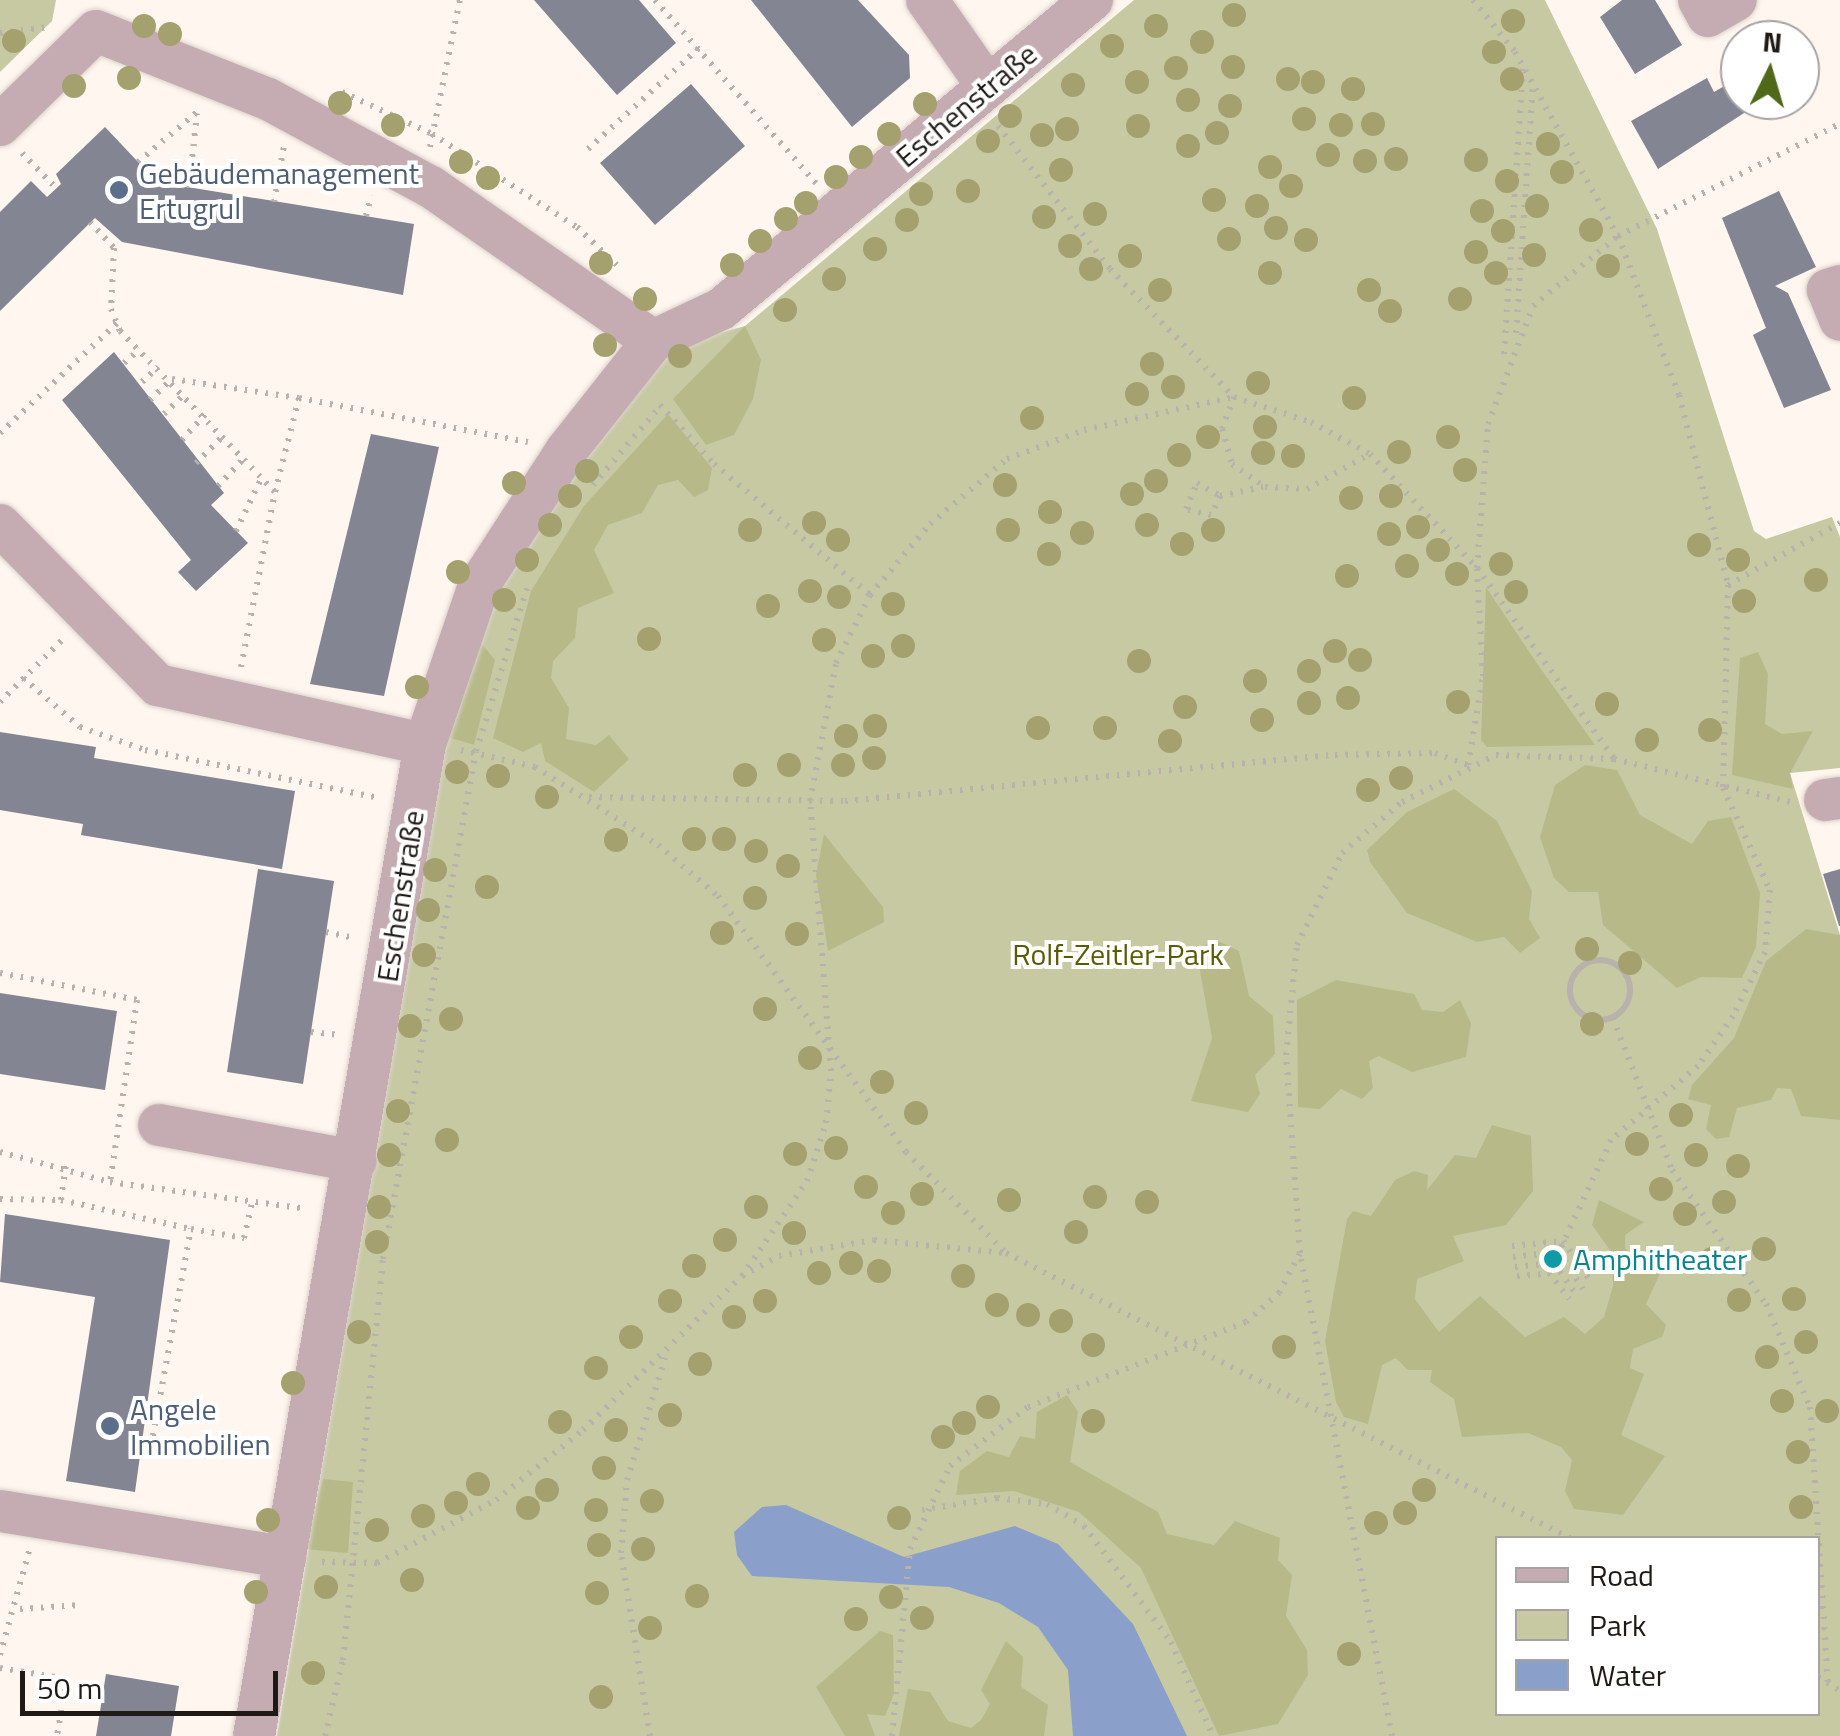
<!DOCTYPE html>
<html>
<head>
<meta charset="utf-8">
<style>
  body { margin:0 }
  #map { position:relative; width:1840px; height:1736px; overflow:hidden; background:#fff6ef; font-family:"Titillium Web",sans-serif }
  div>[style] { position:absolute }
  .green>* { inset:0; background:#c6c9a2 }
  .forest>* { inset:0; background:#b7ba88 }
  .water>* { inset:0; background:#8a9fca }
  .building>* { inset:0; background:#838593 }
  .path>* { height:6px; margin-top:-3px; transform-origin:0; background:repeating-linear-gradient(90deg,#b9b1ab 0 2.5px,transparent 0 10.5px) }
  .path>.ring { margin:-3px; padding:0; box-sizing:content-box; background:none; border:6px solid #b9b1ab; border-radius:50% }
  .roads { filter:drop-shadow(0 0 2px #dbd3cc) drop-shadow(0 0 2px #dbd3cc) }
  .minor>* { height:42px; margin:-21px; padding:0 21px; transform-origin:21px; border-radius:21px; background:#c5acb2 }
  .trees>* { width:24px; height:24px; margin:-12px; border-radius:50%; background:#a4a16e }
  .dots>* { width:28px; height:28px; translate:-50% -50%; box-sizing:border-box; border:5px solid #fff; border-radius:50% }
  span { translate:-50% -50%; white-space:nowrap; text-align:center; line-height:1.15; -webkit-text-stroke:8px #fff; paint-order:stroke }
  .street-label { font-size:30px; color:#201a17 }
  .service-label { font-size:30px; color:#4e5e75 }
  .left { translate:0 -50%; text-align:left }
  .park-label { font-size:30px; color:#595b05 }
  .culture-label { font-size:30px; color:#0d838f }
  .legend { position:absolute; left:1495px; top:1536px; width:325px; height:180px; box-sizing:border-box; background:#fff; border:2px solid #a6a3a2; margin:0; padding:12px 18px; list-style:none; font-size:30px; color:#201a17 }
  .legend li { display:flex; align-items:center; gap:20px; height:50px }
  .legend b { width:50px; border:2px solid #a6a3a2 }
  .north { position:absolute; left:1720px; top:20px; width:100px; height:100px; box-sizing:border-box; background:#fff; border:2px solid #a6a3a2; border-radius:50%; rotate:5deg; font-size:28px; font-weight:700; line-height:40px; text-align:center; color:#201a17 }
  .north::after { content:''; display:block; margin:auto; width:35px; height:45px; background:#4f681a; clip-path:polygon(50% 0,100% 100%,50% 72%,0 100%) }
  .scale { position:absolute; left:20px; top:1671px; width:258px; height:45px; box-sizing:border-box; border:5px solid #201a17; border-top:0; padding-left:12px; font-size:30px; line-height:35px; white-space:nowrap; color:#201a17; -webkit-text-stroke:8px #fff; paint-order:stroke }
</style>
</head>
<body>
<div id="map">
  <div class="green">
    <i style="clip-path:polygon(0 0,56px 0,52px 21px,0 72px)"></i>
    <i style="clip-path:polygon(evenodd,1134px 0,1545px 0,1657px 229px,1754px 531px,1766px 539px,1832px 517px,1840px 537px,1840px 768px,1790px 773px,1840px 935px,1840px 1736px,277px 1736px,441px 757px,494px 601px,549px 502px,676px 345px,745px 326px,1134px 0,1498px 1538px,1818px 1538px,1818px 1714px,1498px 1714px,1498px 1538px)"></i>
  </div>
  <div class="forest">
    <i style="clip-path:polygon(745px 326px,761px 360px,753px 399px,734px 435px,706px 445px,673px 399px)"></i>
    <i style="clip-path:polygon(668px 414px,712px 468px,708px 490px,694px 497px,678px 480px,658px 485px,642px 513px,608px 525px,594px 550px,614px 593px,578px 608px,575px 638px,553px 661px,551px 678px,569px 708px,566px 739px,596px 745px,609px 735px,629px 759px,594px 792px,545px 761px,541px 743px,523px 752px,493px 738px,531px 591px,584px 506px)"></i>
    <i style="clip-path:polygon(1486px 587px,1536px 662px,1595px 745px,1487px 747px,1481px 740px)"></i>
    <i style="clip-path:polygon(476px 637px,495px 660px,474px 745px,445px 736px)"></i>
    <i style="clip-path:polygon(1758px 652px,1768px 674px,1765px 724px,1782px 734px,1813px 731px,1790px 773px,1793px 789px,1732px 775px,1740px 658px)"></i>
    <i style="clip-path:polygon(1585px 765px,1617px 770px,1640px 815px,1692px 844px,1708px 821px,1731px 817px,1760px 893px,1756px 947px,1742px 978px,1701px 977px,1677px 988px,1603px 925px,1598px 892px,1569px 892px,1554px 878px,1540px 837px,1555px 785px)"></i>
    <i style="clip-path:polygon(1454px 789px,1497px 821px,1532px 891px,1529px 919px,1540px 938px,1520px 953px,1504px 937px,1477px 942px,1407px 913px,1370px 862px,1367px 850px,1407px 812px)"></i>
    <i style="clip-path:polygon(824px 834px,883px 907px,884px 922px,828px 951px,816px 875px)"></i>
    <i style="clip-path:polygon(1806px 929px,1840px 935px,1840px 1120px,1801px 1116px,1791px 1089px,1777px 1088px,1771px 1100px,1737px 1108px,1729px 1137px,1716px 1139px,1706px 1129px,1711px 1105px,1688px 1099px,1692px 1085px,1734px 1038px,1766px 961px)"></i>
    <i style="clip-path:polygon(1216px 940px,1239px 951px,1249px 996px,1273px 1016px,1275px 1054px,1255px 1075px,1260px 1094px,1248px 1112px,1191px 1101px,1212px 1038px,1199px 965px,1203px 946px)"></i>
    <i style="clip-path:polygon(1336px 980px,1414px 994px,1422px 1010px,1443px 1012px,1460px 1000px,1471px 1023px,1466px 1057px,1412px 1072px,1379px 1056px,1369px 1061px,1373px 1088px,1362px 1099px,1341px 1089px,1320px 1109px,1298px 1107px,1297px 1000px)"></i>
    <i style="clip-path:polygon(1492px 1125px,1531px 1136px,1533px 1191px,1506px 1225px,1453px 1236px,1464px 1261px,1417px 1279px,1415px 1299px,1439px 1332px,1480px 1296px,1525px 1337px,1564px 1317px,1585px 1334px,1604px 1317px,1613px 1286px,1612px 1253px,1592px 1225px,1599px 1200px,1644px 1222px,1625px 1235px,1625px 1249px,1662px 1269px,1646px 1304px,1666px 1325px,1662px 1337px,1633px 1349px,1630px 1368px,1644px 1374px,1621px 1435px,1665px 1456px,1623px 1515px,1574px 1509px,1565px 1491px,1572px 1460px,1561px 1447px,1528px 1433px,1462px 1437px,1454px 1399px,1430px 1382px,1432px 1370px,1408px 1370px,1396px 1358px,1382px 1365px,1368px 1424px,1344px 1417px,1336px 1402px,1325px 1341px,1347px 1219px,1353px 1211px,1371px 1216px,1395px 1180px,1414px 1171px,1428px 1175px,1427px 1190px,1455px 1155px,1476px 1158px)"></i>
    <i style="clip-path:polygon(1067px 1395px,1078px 1412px,1070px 1462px,1158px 1512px,1167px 1534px,1214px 1545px,1235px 1521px,1280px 1538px,1278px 1560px,1292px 1575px,1286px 1616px,1307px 1650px,1308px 1675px,1278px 1724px,1219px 1736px,1141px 1568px,1079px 1512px,1014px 1491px,956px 1495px,960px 1471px,987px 1451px,1009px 1457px,1020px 1436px,1035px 1439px,1037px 1412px)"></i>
    <i style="clip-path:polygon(323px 1479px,353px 1482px,348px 1553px,304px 1549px)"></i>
    <i style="clip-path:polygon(880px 1631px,893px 1635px,894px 1694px,885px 1716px,867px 1714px,875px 1736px,845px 1736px,816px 1687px)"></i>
    <i style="clip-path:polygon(1006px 1641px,1023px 1657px,1021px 1687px,1048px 1705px,1044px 1736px,899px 1736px,908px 1689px,930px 1692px,948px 1721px,971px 1728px,981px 1720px,990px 1704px,981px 1690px)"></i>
  </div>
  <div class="water">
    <i style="clip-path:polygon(786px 1505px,904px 1557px,1015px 1526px,1058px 1544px,1133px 1624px,1187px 1736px,1073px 1736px,1068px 1670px,1038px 1627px,999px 1603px,949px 1587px,752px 1576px,737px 1555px,734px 1532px,762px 1507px)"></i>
  </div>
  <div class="building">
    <i style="clip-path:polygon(534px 0,639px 0,676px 43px,617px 95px)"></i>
    <i style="clip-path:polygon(751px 0,858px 0,909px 55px,910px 78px,852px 127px)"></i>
    <i style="clip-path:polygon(1622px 0,1655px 0,1682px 45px,1635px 74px,1600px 17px)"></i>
    <i style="clip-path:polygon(1740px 77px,1740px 100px,1764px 100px,1658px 169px,1631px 121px,1707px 78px,1714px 92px)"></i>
    <i style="clip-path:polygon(691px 84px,745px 146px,655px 225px,600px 163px)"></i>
    <i style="clip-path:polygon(105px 127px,157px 182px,414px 224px,403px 295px,122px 242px,95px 218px,0 311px,0 212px,31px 181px,47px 197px,61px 184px,56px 174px)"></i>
    <i style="clip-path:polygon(1779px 191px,1816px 267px,1775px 286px,1788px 293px,1831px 390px,1784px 408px,1753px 335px,1766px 328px,1722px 218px)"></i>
    <i style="clip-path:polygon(114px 352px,224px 493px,211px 505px,248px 543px,196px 591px,178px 572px,191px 560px,62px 400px)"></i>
    <i style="clip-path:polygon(371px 434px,439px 447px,384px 696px,310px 684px)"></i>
    <i style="clip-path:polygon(0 732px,96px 747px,94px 758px,295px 791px,282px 869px,81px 835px,83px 824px,0 810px)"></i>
    <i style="clip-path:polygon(258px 869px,334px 881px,303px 1084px,227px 1072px)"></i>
    <i style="clip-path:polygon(1840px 869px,1840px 926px,1839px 926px,1823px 874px)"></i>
    <i style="clip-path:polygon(0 993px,117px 1011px,105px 1090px,0 1074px)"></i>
    <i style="clip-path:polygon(5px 1214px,170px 1240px,135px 1492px,66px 1481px,95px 1297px,0 1282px)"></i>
    <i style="clip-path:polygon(106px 1674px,179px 1686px,171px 1736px,96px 1736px)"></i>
  </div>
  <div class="path">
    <i style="left:655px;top:0;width:244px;rotate:48.7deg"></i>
    <i style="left:1473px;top:0;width:67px;rotate:51.1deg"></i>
    <i style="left:1515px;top:52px;width:211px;rotate:60.8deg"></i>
    <i style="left:1618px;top:236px;width:170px;rotate:69deg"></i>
    <i style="left:1679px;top:395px;width:196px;rotate:75.5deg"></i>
    <i style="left:1728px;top:585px;width:203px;rotate:91.4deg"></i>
    <i style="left:1723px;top:788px;width:112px;rotate:65.3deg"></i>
    <i style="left:1770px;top:890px;width:62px;rotate:94.6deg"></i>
    <i style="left:1765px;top:952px;width:72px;rotate:116.6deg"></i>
    <i style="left:1733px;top:1016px;width:61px;rotate:125deg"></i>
    <i style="left:1698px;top:1066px;width:114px;rotate:139.6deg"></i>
    <i style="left:1611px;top:1140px;width:147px;rotate:115deg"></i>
    <i style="left:0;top:33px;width:49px;rotate:-7deg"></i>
    <i style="left:342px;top:92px;width:99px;rotate:25deg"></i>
    <i style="left:432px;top:134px;width:172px;rotate:32.7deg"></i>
    <i style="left:577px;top:227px;width:61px;rotate:43.7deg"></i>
    <i style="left:998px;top:126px;width:182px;rotate:51.9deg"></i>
    <i style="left:1110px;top:269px;width:178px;rotate:45.9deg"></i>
    <i style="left:1234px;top:397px;width:34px;rotate:111deg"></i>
    <i style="left:1222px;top:429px;width:36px;rotate:74deg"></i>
    <i style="left:1232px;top:464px;width:40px;rotate:34.9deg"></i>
    <i style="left:1265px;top:487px;width:42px;rotate:2.7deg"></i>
    <i style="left:1307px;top:489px;width:72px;rotate:-29.1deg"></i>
    <i style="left:430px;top:147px;width:150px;rotate:-78.5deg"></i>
    <i style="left:588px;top:149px;width:150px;rotate:-42.3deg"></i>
    <i style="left:22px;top:153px;width:49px;rotate:45.8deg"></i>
    <i style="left:138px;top:162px;width:77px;rotate:-40.3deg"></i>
    <i style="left:189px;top:188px;width:75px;rotate:-83.9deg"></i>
    <i style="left:274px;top:202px;width:57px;rotate:-79.9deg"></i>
    <i style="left:366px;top:216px;width:21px;rotate:-76deg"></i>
    <i style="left:90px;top:222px;width:35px;rotate:47deg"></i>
    <i style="left:114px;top:248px;width:61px;rotate:92.8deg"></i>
    <i style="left:111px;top:309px;width:24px;rotate:68deg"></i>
    <i style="left:120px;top:331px;width:223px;rotate:46.1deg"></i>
    <i style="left:275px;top:492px;width:97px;rotate:-75.7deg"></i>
    <i style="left:299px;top:398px;width:233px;rotate:10.9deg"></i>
    <i style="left:1516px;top:333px;width:248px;rotate:-86.1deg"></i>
    <i style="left:1504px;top:354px;width:288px;rotate:-86.2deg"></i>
    <i style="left:124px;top:363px;width:21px;rotate:-41deg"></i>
    <i style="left:142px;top:382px;width:22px;rotate:-43deg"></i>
    <i style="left:150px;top:400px;width:30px;rotate:-44deg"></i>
    <i style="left:172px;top:379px;width:128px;rotate:8.5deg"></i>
    <i style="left:660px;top:405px;width:80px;rotate:47.5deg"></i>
    <i style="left:714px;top:464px;width:204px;rotate:40deg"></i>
    <i style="left:164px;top:414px;width:30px;rotate:-44deg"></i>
    <i style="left:0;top:433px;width:161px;rotate:-43.2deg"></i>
    <i style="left:182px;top:440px;width:36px;rotate:-48deg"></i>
    <i style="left:196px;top:463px;width:42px;rotate:-45deg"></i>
    <i style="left:593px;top:485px;width:105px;rotate:-49.6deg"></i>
    <i style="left:218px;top:486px;width:42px;rotate:-46.9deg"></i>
    <i style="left:1220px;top:496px;width:21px;rotate:115deg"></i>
    <i style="left:1211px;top:515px;width:26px;rotate:-167deg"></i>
    <i style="left:1186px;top:509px;width:28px;rotate:-67deg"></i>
    <i style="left:1197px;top:483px;width:26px;rotate:29deg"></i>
    <i style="left:1220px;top:496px;width:44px;rotate:-11.8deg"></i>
    <i style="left:236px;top:531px;width:62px;rotate:-64.3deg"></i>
    <i style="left:1728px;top:585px;width:128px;rotate:-29deg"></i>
    <i style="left:241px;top:667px;width:178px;rotate:-79deg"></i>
    <i style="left:23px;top:678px;width:75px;rotate:40.7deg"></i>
    <i style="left:80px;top:727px;width:69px;rotate:19.5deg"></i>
    <i style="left:145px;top:750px;width:239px;rotate:11.6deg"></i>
    <i style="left:0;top:702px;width:89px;rotate:-45deg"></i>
    <i style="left:461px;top:750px;width:76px;rotate:12.9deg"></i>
    <i style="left:535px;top:767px;width:146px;rotate:32.4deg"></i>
    <i style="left:658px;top:845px;width:79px;rotate:40.4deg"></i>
    <i style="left:718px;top:896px;width:318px;rotate:53.7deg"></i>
    <i style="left:906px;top:1152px;width:142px;rotate:45.3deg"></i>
    <i style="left:1006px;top:1253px;width:632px;rotate:26.81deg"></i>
    <i style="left:589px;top:797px;width:256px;rotate:0.9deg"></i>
    <i style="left:845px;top:801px;width:492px;rotate:-5.4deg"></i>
    <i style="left:1335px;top:755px;width:100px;rotate:-1.1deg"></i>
    <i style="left:1435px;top:753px;width:35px;rotate:20deg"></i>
    <i style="left:1468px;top:765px;width:90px;rotate:-80.4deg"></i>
    <i style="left:1483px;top:676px;width:108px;rotate:-93.2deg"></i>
    <i style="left:1477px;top:568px;width:144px;rotate:-85.6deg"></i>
    <i style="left:1488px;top:424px;width:126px;rotate:-69.1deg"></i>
    <i style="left:1533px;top:306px;width:110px;rotate:-39.5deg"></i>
    <i style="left:1618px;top:236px;width:249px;rotate:-26.8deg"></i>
    <i style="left:326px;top:932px;width:29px;rotate:12deg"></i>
    <i class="ring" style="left:1570px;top:960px;width:54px;height:54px"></i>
    <i style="left:0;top:973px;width:140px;rotate:11.1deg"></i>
    <i style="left:137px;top:1000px;width:184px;rotate:98.4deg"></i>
    <i style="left:1613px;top:1018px;width:163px;rotate:68.8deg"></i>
    <i style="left:1672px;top:1170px;width:164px;rotate:55deg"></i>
    <i style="left:1766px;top:1304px;width:112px;rotate:66.9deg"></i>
    <i style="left:1810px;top:1407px;width:277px;rotate:86.3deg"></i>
    <i style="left:311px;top:1032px;width:29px;rotate:6deg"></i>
    <i style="left:0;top:1152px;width:114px;rotate:15.3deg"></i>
    <i style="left:110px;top:1182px;width:199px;rotate:7.8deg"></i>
    <i style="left:0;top:1199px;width:61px;rotate:0.9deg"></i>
    <i style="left:61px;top:1200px;width:133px;rotate:12.6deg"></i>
    <i style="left:61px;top:1200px;width:35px;rotate:-82deg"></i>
    <i style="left:1512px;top:1246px;width:51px;rotate:-5.6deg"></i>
    <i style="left:1563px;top:1241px;width:50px;rotate:55.7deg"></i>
    <i style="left:1513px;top:1257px;width:46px;rotate:-6.2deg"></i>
    <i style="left:1559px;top:1252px;width:44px;rotate:57deg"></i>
    <i style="left:1515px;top:1267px;width:39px;rotate:-6deg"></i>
    <i style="left:1554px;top:1263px;width:38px;rotate:55deg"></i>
    <i style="left:742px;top:1276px;width:115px;rotate:-55.6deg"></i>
    <i style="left:807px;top:1181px;width:61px;rotate:-71.9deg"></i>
    <i style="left:826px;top:1123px;width:52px;rotate:-84.5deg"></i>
    <i style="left:831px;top:1071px;width:271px;rotate:-94.4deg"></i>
    <i style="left:810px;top:801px;width:140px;rotate:-79.3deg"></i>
    <i style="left:836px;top:663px;width:76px;rotate:-63.4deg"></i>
    <i style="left:870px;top:595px;width:93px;rotate:-49.8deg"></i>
    <i style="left:930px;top:524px;width:101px;rotate:-40.2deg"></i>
    <i style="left:1007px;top:459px;width:82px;rotate:-20.6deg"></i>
    <i style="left:1084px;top:430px;width:154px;rotate:-12.4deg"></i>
    <i style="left:1234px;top:397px;width:81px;rotate:18deg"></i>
    <i style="left:1311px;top:422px;width:67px;rotate:28.5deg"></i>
    <i style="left:1370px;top:454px;width:156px;rotate:46.8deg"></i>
    <i style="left:1477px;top:568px;width:235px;rotate:54.3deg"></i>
    <i style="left:1517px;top:1276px;width:32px;rotate:-5deg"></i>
    <i style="left:1549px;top:1273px;width:33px;rotate:52deg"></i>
    <i style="left:207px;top:1456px;width:57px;rotate:-169.9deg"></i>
    <i style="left:151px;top:1446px;width:221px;rotate:-79.6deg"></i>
    <i style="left:191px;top:1229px;width:54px;rotate:9.6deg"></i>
    <i style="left:244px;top:1238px;width:37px;rotate:-77deg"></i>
    <i style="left:922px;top:1510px;width:76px;rotate:-9.1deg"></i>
    <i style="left:997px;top:1498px;width:50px;rotate:6.8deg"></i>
    <i style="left:1047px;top:1504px;width:43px;rotate:30.7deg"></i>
    <i style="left:1084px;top:1526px;width:145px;rotate:53.1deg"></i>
    <i style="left:1171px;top:1642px;width:103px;rotate:65.9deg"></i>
    <i style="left:322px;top:1562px;width:55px;rotate:1deg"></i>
    <i style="left:377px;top:1563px;width:135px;rotate:-27.9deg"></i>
    <i style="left:496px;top:1500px;width:112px;rotate:-38.8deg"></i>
    <i style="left:583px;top:1430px;width:221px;rotate:-44.1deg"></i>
    <i style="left:742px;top:1276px;width:42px;rotate:-28.4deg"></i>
    <i style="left:779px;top:1256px;width:96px;rotate:-9.6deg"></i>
    <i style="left:874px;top:1240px;width:131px;rotate:5.7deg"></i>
    <i style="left:20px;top:1609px;width:60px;rotate:-3.8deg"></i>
    <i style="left:0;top:1655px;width:108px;rotate:-74.4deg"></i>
    <i style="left:0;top:1668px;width:68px;rotate:9.3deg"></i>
    <i style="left:67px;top:1679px;width:58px;rotate:100deg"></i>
    <i style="left:1818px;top:1677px;width:26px;rotate:32deg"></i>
    <i style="left:325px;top:1736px;width:78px;rotate:-76.7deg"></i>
    <i style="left:343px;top:1660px;width:403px;rotate:-84.3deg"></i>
    <i style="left:383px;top:1259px;width:516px;rotate:-79.63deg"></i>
    <i style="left:476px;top:751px;width:177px;rotate:-72.6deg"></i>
    <i style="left:650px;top:1736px;width:185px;rotate:-99deg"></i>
    <i style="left:621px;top:1553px;width:73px;rotate:-85.3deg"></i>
    <i style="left:627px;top:1480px;width:128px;rotate:-72.7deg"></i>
    <i style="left:892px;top:1736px;width:188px;rotate:-84.5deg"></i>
    <i style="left:910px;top:1549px;width:92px;rotate:-64.3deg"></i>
    <i style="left:950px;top:1466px;width:98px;rotate:-37.1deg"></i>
    <i style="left:1028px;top:1407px;width:234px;rotate:-21.3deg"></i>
    <i style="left:1246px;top:1322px;width:44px;rotate:-41.3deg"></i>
    <i style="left:1279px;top:1293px;width:45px;rotate:-62.3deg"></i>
    <i style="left:1392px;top:1736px;width:492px;rotate:-100.8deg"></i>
    <i style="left:1300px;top:1253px;width:198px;rotate:-94deg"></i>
    <i style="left:1286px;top:1055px;width:111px;rotate:-84.3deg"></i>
    <i style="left:1297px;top:945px;width:102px;rotate:-63.9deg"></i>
    <i style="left:1342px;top:853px;width:79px;rotate:-40.4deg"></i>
    <i style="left:1402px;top:802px;width:105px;rotate:-26.6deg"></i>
    <i style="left:1496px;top:755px;width:118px;rotate:1.9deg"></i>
    <i style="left:1614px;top:759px;width:182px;rotate:13.7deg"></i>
  </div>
  <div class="roads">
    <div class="minor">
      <i style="left:927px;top:0;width:106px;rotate:55deg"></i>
      <i style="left:1699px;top:0;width:18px;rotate:61deg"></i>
      <i style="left:1708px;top:16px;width:32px;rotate:-30deg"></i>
      <i style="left:96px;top:31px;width:185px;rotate:21.6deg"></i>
      <i style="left:268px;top:99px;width:185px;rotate:28.4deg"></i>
      <i style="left:431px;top:187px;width:270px;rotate:34.7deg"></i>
      <i style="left:0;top:125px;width:134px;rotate:-44.4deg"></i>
      <i style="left:1840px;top:286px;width:13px;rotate:162deg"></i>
      <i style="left:1828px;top:290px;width:32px;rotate:68deg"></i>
      <i style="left:0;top:525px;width:225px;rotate:45.4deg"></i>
      <i style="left:158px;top:685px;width:273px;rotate:12.5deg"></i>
      <i style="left:1825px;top:800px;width:15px;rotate:-8deg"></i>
      <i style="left:159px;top:1125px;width:200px;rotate:10.4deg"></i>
      <i style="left:0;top:1511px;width:289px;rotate:9.2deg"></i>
      <i style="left:254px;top:1736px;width:1007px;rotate:-80.22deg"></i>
      <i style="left:425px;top:744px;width:168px;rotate:-71.2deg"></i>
      <i style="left:479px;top:585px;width:160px;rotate:-57deg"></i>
      <i style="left:566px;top:451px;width:140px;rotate:-51.7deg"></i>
      <i style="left:653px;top:341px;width:75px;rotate:-25.2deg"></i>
      <i style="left:721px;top:309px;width:483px;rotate:-39.8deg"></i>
    </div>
  </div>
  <div class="trees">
    <i style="left:1234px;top:15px"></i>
    <i style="left:1513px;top:21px"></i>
    <i style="left:144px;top:26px"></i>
    <i style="left:1156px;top:26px"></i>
    <i style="left:170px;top:34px"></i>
    <i style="left:14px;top:41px"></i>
    <i style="left:1202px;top:42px"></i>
    <i style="left:1112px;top:46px"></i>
    <i style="left:1494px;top:52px"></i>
    <i style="left:1233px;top:67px"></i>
    <i style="left:1176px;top:68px"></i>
    <i style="left:129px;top:78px"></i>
    <i style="left:1288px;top:79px"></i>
    <i style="left:1512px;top:79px"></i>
    <i style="left:1137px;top:82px"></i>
    <i style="left:1313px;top:82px"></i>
    <i style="left:1073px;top:85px"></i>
    <i style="left:74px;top:86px"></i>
    <i style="left:1353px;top:89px"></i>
    <i style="left:1188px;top:100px"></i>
    <i style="left:340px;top:103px"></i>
    <i style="left:925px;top:104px"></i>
    <i style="left:1230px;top:106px"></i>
    <i style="left:1010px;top:116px"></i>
    <i style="left:1304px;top:119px"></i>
    <i style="left:1373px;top:124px"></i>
    <i style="left:393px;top:125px"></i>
    <i style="left:1341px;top:125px"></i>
    <i style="left:1138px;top:126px"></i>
    <i style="left:1067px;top:129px"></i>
    <i style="left:1217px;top:133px"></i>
    <i style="left:889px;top:134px"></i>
    <i style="left:1042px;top:135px"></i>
    <i style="left:988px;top:141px"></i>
    <i style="left:1548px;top:144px"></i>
    <i style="left:1188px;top:146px"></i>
    <i style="left:1328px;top:155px"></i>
    <i style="left:861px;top:157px"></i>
    <i style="left:1396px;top:159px"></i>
    <i style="left:1476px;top:160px"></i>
    <i style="left:1365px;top:161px"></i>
    <i style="left:461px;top:162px"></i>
    <i style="left:1270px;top:167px"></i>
    <i style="left:1061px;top:170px"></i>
    <i style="left:1562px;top:172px"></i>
    <i style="left:836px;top:177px"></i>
    <i style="left:488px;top:178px"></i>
    <i style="left:1507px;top:181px"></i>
    <i style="left:1291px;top:186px"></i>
    <i style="left:968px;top:191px"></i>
    <i style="left:921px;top:194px"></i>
    <i style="left:1214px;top:200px"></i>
    <i style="left:806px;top:203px"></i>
    <i style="left:1257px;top:206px"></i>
    <i style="left:1537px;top:206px"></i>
    <i style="left:1482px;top:211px"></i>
    <i style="left:1095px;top:214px"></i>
    <i style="left:1044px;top:217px"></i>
    <i style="left:786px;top:219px"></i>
    <i style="left:907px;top:220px"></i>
    <i style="left:1276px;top:228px"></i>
    <i style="left:1591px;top:230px"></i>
    <i style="left:1503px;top:231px"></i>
    <i style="left:1229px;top:239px"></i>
    <i style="left:1306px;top:240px"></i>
    <i style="left:760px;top:241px"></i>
    <i style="left:1070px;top:246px"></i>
    <i style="left:875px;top:249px"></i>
    <i style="left:1476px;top:252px"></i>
    <i style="left:1534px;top:255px"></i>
    <i style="left:1130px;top:256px"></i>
    <i style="left:601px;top:263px"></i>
    <i style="left:732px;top:265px"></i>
    <i style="left:1608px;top:266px"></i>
    <i style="left:1091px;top:269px"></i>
    <i style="left:1270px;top:273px"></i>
    <i style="left:1496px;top:273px"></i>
    <i style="left:834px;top:279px"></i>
    <i style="left:1160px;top:290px"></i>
    <i style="left:1369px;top:290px"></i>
    <i style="left:645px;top:299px"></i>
    <i style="left:1460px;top:299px"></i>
    <i style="left:785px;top:310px"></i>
    <i style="left:1390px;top:311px"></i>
    <i style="left:605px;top:345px"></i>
    <i style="left:680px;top:356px"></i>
    <i style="left:1152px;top:364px"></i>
    <i style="left:1258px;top:383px"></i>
    <i style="left:1173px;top:387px"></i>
    <i style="left:1137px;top:394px"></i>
    <i style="left:1354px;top:398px"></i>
    <i style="left:1032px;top:418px"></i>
    <i style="left:1265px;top:427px"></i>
    <i style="left:1208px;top:437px"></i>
    <i style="left:1448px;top:437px"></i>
    <i style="left:1399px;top:452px"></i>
    <i style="left:1263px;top:453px"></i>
    <i style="left:1179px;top:455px"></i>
    <i style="left:1293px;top:456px"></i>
    <i style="left:1465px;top:470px"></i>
    <i style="left:587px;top:471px"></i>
    <i style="left:1156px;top:481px"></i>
    <i style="left:514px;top:483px"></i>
    <i style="left:1005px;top:485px"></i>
    <i style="left:1132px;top:494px"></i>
    <i style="left:570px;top:496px"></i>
    <i style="left:1391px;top:496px"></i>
    <i style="left:1351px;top:498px"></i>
    <i style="left:1050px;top:512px"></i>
    <i style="left:814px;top:523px"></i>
    <i style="left:550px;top:525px"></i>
    <i style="left:1147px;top:525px"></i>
    <i style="left:1418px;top:527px"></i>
    <i style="left:750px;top:530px"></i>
    <i style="left:1008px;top:530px"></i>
    <i style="left:1213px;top:530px"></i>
    <i style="left:1082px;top:533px"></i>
    <i style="left:1389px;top:534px"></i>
    <i style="left:838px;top:540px"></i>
    <i style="left:1182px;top:544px"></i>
    <i style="left:1699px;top:545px"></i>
    <i style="left:1438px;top:550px"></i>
    <i style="left:1049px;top:554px"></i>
    <i style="left:527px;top:560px"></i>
    <i style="left:1738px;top:560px"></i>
    <i style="left:1501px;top:564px"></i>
    <i style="left:1407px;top:566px"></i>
    <i style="left:458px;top:572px"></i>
    <i style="left:1457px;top:574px"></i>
    <i style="left:1347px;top:576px"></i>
    <i style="left:1816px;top:580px"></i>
    <i style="left:810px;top:591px"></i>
    <i style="left:1516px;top:592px"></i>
    <i style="left:839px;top:597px"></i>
    <i style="left:504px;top:600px"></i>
    <i style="left:1744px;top:601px"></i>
    <i style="left:893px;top:604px"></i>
    <i style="left:768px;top:606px"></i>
    <i style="left:649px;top:639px"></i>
    <i style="left:824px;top:640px"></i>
    <i style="left:903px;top:646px"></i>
    <i style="left:1335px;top:651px"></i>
    <i style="left:873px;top:656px"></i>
    <i style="left:1360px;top:660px"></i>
    <i style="left:1139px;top:661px"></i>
    <i style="left:1309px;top:671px"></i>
    <i style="left:1255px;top:681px"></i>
    <i style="left:417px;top:687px"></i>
    <i style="left:1348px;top:698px"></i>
    <i style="left:1458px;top:702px"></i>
    <i style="left:1309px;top:703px"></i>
    <i style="left:1607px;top:704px"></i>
    <i style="left:1185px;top:707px"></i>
    <i style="left:1262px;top:720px"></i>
    <i style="left:875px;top:726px"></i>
    <i style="left:1038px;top:728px"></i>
    <i style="left:1105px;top:728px"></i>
    <i style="left:1710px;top:730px"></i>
    <i style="left:846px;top:736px"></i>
    <i style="left:1647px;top:740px"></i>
    <i style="left:1170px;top:741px"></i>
    <i style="left:874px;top:758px"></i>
    <i style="left:789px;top:765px"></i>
    <i style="left:843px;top:765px"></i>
    <i style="left:457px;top:772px"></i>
    <i style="left:745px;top:775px"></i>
    <i style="left:498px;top:776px"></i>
    <i style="left:1401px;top:778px"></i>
    <i style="left:1368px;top:790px"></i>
    <i style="left:547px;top:797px"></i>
    <i style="left:694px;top:839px"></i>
    <i style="left:724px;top:839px"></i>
    <i style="left:616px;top:840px"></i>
    <i style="left:756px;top:851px"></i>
    <i style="left:788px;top:866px"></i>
    <i style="left:435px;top:870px"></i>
    <i style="left:487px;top:887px"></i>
    <i style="left:755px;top:898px"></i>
    <i style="left:428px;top:910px"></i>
    <i style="left:722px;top:933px"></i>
    <i style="left:797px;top:934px"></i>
    <i style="left:1587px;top:949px"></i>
    <i style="left:424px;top:955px"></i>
    <i style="left:1630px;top:963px"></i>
    <i style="left:765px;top:1009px"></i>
    <i style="left:451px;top:1019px"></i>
    <i style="left:1592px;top:1024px"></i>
    <i style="left:410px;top:1026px"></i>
    <i style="left:810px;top:1058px"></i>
    <i style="left:882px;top:1082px"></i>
    <i style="left:398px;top:1111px"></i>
    <i style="left:916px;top:1113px"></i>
    <i style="left:1681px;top:1115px"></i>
    <i style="left:447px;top:1140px"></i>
    <i style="left:1637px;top:1144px"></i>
    <i style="left:836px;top:1148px"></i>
    <i style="left:795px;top:1154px"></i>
    <i style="left:389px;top:1155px"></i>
    <i style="left:1696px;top:1155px"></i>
    <i style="left:1738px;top:1166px"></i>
    <i style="left:866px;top:1187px"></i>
    <i style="left:1661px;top:1189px"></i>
    <i style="left:922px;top:1194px"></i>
    <i style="left:1095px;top:1197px"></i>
    <i style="left:1009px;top:1200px"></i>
    <i style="left:1147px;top:1202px"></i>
    <i style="left:1724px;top:1202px"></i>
    <i style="left:379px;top:1207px"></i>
    <i style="left:756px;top:1207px"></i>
    <i style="left:893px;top:1213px"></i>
    <i style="left:1685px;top:1214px"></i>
    <i style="left:1076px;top:1232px"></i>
    <i style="left:794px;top:1233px"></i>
    <i style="left:725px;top:1240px"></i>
    <i style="left:377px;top:1242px"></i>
    <i style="left:1764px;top:1249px"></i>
    <i style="left:1712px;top:1259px"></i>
    <i style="left:851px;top:1263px"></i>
    <i style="left:694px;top:1266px"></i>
    <i style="left:879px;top:1271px"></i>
    <i style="left:819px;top:1273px"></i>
    <i style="left:963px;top:1276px"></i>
    <i style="left:1794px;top:1299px"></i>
    <i style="left:1739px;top:1300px"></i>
    <i style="left:670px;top:1301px"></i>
    <i style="left:765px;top:1301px"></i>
    <i style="left:997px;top:1305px"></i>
    <i style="left:1028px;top:1315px"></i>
    <i style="left:734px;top:1317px"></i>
    <i style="left:1061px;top:1321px"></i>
    <i style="left:359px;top:1332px"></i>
    <i style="left:631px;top:1337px"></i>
    <i style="left:1806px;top:1342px"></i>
    <i style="left:1093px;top:1345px"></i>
    <i style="left:1284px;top:1347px"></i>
    <i style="left:1767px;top:1357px"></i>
    <i style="left:700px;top:1364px"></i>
    <i style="left:596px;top:1368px"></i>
    <i style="left:293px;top:1383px"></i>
    <i style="left:1782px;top:1401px"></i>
    <i style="left:988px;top:1407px"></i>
    <i style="left:1827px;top:1411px"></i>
    <i style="left:670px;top:1415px"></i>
    <i style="left:1093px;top:1421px"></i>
    <i style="left:560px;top:1422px"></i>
    <i style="left:964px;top:1423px"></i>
    <i style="left:616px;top:1430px"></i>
    <i style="left:943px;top:1437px"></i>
    <i style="left:1798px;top:1452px"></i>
    <i style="left:604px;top:1468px"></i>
    <i style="left:478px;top:1484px"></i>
    <i style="left:547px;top:1490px"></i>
    <i style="left:1424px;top:1490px"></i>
    <i style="left:652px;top:1501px"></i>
    <i style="left:456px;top:1503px"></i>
    <i style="left:1801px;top:1507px"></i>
    <i style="left:528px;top:1508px"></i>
    <i style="left:596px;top:1510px"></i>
    <i style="left:1405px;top:1513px"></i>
    <i style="left:423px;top:1516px"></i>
    <i style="left:899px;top:1518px"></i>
    <i style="left:268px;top:1520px"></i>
    <i style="left:1376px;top:1523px"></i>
    <i style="left:377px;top:1530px"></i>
    <i style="left:599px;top:1545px"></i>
    <i style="left:643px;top:1549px"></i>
    <i style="left:412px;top:1580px"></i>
    <i style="left:326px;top:1587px"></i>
    <i style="left:256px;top:1592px"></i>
    <i style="left:597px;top:1593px"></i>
    <i style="left:697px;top:1596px"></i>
    <i style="left:891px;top:1597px"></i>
    <i style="left:922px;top:1618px"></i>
    <i style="left:856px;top:1619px"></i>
    <i style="left:650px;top:1628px"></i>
    <i style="left:1349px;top:1654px"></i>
    <i style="left:313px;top:1673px"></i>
    <i style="left:601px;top:1697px"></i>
  </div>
  <div class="dots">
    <i style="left:119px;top:190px;background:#5c6f8a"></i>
    <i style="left:1553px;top:1259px;background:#0f9aa8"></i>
    <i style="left:110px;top:1426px;background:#5c6f8a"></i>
  </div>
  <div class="street-label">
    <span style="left:966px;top:105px;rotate:-40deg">Eschenstraße</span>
    <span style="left:400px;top:896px;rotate:-81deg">Eschenstraße</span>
  </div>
  <div class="service-label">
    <span class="left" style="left:139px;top:190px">Gebäudemanagement<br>Ertugrul</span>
    <span class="left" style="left:130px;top:1426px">Angele<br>Immobilien</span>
  </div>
  <div class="park-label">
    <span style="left:1118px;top:954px">Rolf-Zeitler-Park</span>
  </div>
  <div class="culture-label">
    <span class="left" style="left:1573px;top:1259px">Amphitheater</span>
  </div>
  <ul class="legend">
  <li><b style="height:12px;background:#c5acb2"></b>Road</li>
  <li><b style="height:28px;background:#c6c9a2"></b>Park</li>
  <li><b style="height:28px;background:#8a9fca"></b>Water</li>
  </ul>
  <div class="north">N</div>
  <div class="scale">50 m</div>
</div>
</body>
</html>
